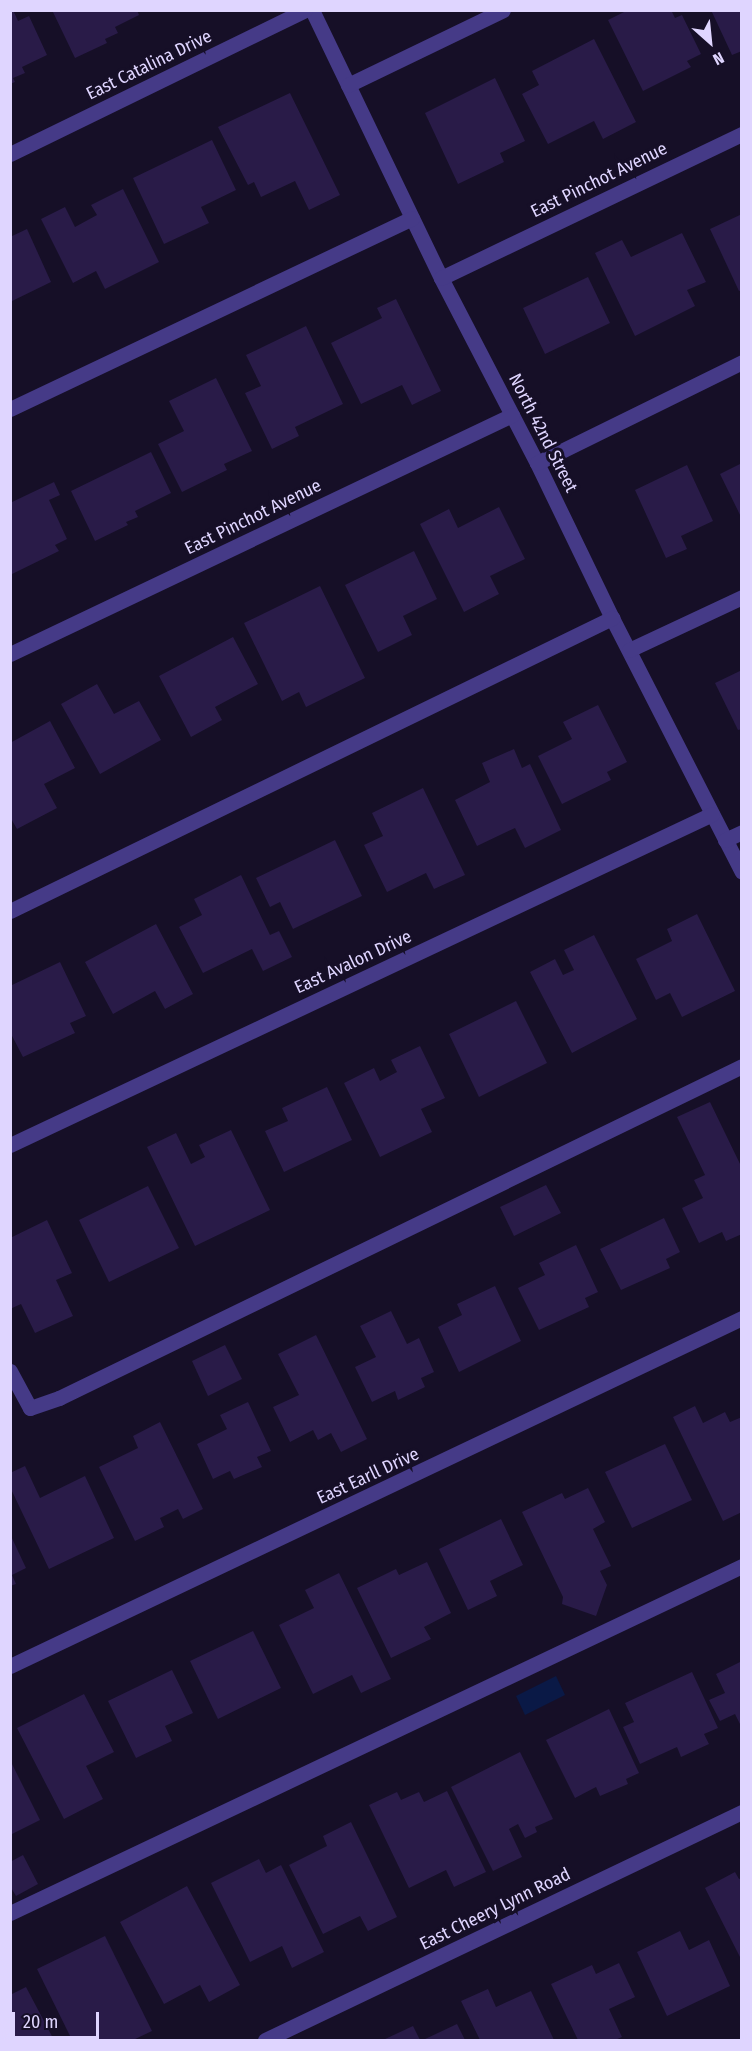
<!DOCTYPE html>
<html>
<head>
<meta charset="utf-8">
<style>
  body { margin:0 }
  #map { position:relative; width:752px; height:2051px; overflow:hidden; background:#160f27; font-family:"Fira Sans Condensed",sans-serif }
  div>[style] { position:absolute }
  .water>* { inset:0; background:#0a1946 }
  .building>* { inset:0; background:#291b48 }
  .minor>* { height:15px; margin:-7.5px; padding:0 7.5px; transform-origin:7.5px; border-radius:7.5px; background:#453a87 }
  span { translate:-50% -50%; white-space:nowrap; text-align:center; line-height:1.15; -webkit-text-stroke:6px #160f27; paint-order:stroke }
  .street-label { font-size:18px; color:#dfd5ff }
  .frame { position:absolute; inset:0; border:12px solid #dfd5ff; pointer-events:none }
  .north { position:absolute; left:680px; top:12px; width:60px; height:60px; -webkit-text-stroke:4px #160f27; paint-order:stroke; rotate:153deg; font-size:16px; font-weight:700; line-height:24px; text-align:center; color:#dfd5ff }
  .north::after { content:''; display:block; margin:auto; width:21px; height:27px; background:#dfd5ff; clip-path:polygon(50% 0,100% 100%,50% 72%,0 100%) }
  .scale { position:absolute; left:12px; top:2012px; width:87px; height:27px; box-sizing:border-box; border:3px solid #dfd5ff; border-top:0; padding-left:8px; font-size:18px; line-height:21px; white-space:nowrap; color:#dfd5ff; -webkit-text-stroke:4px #160f27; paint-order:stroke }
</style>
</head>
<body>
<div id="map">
  <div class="water">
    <i style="clip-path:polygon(556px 1676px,565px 1695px,525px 1715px,516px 1696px)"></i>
  </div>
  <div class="building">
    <i style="clip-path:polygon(10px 10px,13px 10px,18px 21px,29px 16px,47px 55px,22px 67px,25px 73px,13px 78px,15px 82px,10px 84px)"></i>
    <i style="clip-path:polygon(52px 10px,137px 10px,139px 15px,115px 27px,118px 33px,105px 39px,107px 43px,75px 58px)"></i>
    <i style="clip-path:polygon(628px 10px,671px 10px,675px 18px,682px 15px,701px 54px,687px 61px,691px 67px,643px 91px,608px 20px)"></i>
    <i style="clip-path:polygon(711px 10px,742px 10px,742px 51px,732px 55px)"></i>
    <i style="clip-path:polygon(594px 39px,636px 122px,603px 139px,594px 121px,548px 144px,522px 94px,539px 85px,532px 71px)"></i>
    <i style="clip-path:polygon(495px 78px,525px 141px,500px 153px,504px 162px,458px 184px,425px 113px)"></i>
    <i style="clip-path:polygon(290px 93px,340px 195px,309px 210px,295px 181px,261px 197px,254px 182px,248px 185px,218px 127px)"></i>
    <i style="clip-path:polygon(212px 140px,236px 190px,201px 207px,209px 223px,164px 244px,133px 178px)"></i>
    <i style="clip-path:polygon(123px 189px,159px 262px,105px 289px,96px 271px,73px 283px,41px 219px,65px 207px,75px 227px,97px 215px,91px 205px)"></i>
    <i style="clip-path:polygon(742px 214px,742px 290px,739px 291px,710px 229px)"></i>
    <i style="clip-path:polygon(27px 229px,51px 282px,10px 302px,10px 237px)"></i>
    <i style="clip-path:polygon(682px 233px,706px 282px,687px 290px,695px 306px,635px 336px,595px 253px,622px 240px,631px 257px)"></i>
    <i style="clip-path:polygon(588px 277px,610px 323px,545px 354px,523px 308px)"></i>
    <i style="clip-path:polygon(396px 299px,441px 391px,412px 405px,402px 385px,361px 404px,331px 343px,382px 318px,377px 308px)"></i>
    <i style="clip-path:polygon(306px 326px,343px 404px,295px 427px,299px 436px,272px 449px,245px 393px,261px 386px,246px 355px)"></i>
    <i style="clip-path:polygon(216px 378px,252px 451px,224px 464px,227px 470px,182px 492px,158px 444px,184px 431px,169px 401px)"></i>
    <i style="clip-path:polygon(151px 452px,171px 493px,135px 511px,138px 517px,126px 522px,128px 525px,95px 541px,71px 491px)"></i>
    <i style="clip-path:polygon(742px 463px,742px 519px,720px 474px)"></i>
    <i style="clip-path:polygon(687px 465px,713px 521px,681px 536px,687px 549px,666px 558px,635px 490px)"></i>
    <i style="clip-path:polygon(54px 482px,60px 495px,49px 500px,67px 539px,55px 545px,59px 551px,10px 575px,10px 503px)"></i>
    <i style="clip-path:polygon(499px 507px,525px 559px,490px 576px,499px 594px,464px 612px,420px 524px,449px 509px,458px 528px)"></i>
    <i style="clip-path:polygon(414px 551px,437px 599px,403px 616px,412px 635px,378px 652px,345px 585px)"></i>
    <i style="clip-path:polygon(320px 586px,365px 678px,306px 707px,299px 692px,282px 701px,244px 623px)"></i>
    <i style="clip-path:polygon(233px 637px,258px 684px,215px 707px,222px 720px,191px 737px,159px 676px)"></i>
    <i style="clip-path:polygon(742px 670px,742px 729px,738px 730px,715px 683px)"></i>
    <i style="clip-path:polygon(97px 684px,114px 714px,139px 701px,161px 740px,100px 774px,61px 704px)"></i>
    <i style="clip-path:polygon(598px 705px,627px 762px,607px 772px,611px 780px,562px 804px,538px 756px,572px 739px,563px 722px)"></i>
    <i style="clip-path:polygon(50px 721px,75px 768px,44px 784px,57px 808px,17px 829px,10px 817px,10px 743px)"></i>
    <i style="clip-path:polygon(514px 749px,522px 768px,530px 764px,561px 830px,525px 848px,515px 828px,477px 846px,455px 800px,490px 782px,482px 763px)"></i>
    <i style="clip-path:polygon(423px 788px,465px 875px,434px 889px,426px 873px,387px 892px,364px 845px,383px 836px,372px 813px)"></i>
    <i style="clip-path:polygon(335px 840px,362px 896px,293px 929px,280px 902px,270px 907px,256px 878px)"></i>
    <i style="clip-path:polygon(241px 875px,270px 935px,279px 931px,292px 957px,263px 971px,252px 949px,203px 973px,179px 927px,202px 915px,194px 899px)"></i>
    <i style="clip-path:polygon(697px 914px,735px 991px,682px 1017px,670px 993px,656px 1000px,636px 959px,672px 941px,667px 929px)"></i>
    <i style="clip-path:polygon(156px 924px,193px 994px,165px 1009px,155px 991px,113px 1014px,85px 962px)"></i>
    <i style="clip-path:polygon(594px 935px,637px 1019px,572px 1053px,530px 972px,555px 959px,563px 975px,574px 970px,564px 950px)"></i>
    <i style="clip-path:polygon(60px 962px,86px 1016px,70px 1023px,75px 1033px,23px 1057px,10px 1032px,10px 986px)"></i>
    <i style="clip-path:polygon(516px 1001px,547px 1063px,479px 1097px,449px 1034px)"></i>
    <i style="clip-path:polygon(420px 1046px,445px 1098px,421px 1109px,432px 1132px,380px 1157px,344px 1083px,374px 1068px,380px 1081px,397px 1072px,391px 1060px)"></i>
    <i style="clip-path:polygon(327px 1087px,352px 1140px,284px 1172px,265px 1131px,288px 1121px,282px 1108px)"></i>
    <i style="clip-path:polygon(710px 1102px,742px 1168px,742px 1234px,726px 1241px,722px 1232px,699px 1243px,682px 1208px,703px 1198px,694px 1180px,705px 1175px,677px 1117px)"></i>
    <i style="clip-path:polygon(231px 1130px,270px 1210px,195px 1246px,147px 1147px,176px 1133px,191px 1164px,205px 1157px,199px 1145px)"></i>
    <i style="clip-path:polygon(546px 1185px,561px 1213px,514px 1236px,500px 1207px)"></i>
    <i style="clip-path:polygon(148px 1186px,179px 1248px,109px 1282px,79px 1220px)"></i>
    <i style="clip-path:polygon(664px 1218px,680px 1252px,666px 1259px,670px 1268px,621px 1290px,600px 1249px)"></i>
    <i style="clip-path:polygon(47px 1220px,72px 1273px,56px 1280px,73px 1316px,35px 1333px,21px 1304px,10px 1309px,10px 1238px)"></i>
    <i style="clip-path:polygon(576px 1245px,598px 1292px,585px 1298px,589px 1307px,539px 1330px,518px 1288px,545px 1275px,539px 1263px)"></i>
    <i style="clip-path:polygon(495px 1286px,521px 1341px,459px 1372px,438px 1327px,462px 1315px,457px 1304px)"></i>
    <i style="clip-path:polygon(391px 1311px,407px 1344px,419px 1338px,434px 1372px,421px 1378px,425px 1387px,398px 1400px,395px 1391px,372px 1402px,355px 1367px,376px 1357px,360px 1326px)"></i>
    <i style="clip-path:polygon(316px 1335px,367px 1439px,341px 1452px,331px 1433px,318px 1440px,313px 1430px,290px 1442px,273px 1407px,299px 1395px,278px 1354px)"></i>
    <i style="clip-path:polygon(225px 1345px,242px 1379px,208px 1396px,192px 1361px)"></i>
    <i style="clip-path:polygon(248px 1402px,271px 1451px,257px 1457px,262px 1467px,234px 1479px,230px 1471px,213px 1479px,197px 1444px,227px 1429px,220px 1415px)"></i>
    <i style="clip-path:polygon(695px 1406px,703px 1423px,725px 1412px,730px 1422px,742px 1417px,742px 1512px,723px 1521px,673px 1417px)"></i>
    <i style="clip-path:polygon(160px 1422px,203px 1509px,183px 1519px,178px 1509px,160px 1518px,164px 1527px,135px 1541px,99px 1467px,138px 1448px,133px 1436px)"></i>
    <i style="clip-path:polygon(665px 1444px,692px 1500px,632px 1528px,605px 1472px)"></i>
    <i style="clip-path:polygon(25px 1466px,40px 1498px,85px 1476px,114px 1538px,49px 1569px,10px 1487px,10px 1473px)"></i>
    <i style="clip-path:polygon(588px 1488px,605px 1522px,593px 1529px,611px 1566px,600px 1571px,607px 1585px,596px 1616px,562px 1604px,563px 1597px,522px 1512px,562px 1493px,565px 1499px)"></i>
    <i style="clip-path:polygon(501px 1519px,523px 1565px,490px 1581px,497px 1596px,468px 1610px,439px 1549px)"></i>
    <i style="clip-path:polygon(10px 1534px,26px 1568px,12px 1575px,16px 1584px,10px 1586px)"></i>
    <i style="clip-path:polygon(427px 1562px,451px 1613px,424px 1627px,431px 1639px,391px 1658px,357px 1588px,396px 1569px,399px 1575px)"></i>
    <i style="clip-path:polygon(339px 1573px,391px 1679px,361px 1693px,352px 1675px,313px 1694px,279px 1625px,314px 1608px,305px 1590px)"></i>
    <i style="clip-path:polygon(253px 1631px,281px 1688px,218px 1719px,190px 1661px)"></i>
    <i style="clip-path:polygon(742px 1661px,742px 1728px,735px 1714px,720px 1721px,709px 1700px,725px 1693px,716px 1674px)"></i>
    <i style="clip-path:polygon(172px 1670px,193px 1713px,165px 1726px,172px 1741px,136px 1758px,108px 1701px)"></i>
    <i style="clip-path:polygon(692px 1672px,718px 1728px,704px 1734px,709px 1744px,681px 1757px,677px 1747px,640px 1764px,623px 1727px,634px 1722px,625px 1703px)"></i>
    <i style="clip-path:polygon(84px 1694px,114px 1752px,86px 1766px,103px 1799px,64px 1819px,17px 1728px)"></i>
    <i style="clip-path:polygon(609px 1709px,639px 1773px,626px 1779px,628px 1784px,600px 1796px,596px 1787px,575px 1798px,546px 1740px)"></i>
    <i style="clip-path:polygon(520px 1752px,553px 1819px,535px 1827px,537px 1832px,525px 1838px,518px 1824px,509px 1829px,522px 1857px,493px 1871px,451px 1787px)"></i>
    <i style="clip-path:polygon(10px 1760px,40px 1820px,10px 1835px)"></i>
    <i style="clip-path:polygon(447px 1791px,486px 1872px,454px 1887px,446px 1870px,409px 1888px,369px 1805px,397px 1792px,401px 1800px,419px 1792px,424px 1802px)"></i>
    <i style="clip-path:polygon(351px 1822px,397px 1917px,368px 1931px,360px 1916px,323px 1934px,289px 1865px,327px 1846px,323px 1836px)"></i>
    <i style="clip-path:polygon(23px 1855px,38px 1884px,16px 1896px,10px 1886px,10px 1862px)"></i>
    <i style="clip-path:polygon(259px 1859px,266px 1873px,281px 1865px,324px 1952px,292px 1968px,282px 1946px,250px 1962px,211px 1883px)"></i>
    <i style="clip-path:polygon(735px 1872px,739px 1879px,742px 1878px,742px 1961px,705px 1888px)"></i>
    <i style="clip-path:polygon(187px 1886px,240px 1985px,209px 2002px,200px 1985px,164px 2004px,120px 1922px)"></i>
    <i style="clip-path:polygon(680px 1931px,689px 1950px,709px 1940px,730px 1986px,667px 2016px,637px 1952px)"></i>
    <i style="clip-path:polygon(105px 1936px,152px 2031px,133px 2040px,72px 2040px,37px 1969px)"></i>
    <i style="clip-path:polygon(619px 1963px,635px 1997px,609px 2009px,622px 2037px,615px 2040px,578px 2040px,551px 1984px,592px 1965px,596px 1974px)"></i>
    <i style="clip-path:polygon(26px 1987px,54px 2040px,10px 2040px,10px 1995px)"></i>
    <i style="clip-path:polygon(488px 1989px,496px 2007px,531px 1991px,554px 2040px,480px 2040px,461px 2001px)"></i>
    <i style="clip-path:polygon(457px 2024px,465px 2040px,423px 2040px)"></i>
    <i style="clip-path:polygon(413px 2026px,420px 2040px,383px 2040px)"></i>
  </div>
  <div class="minor">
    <i style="left:312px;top:10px;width:297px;rotate:64.3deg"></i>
    <i style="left:441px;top:278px;width:208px;rotate:62.6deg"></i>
    <i style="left:537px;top:463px;width:172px;rotate:64.2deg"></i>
    <i style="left:612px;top:618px;width:285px;rotate:62.9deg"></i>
    <i style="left:348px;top:85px;width:172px;rotate:-25.8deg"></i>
    <i style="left:10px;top:154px;width:328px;rotate:-26deg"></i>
    <i style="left:441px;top:278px;width:334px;rotate:-25.6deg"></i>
    <i style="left:10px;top:409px;width:445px;rotate:-25.4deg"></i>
    <i style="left:537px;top:463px;width:229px;rotate:-26.2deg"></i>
    <i style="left:629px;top:650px;width:125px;rotate:-25.1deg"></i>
    <i style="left:10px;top:654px;width:556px;rotate:-25.46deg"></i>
    <i style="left:725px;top:840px;width:19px;rotate:-25deg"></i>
    <i style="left:10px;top:911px;width:670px;rotate:-25.95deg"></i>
    <i style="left:10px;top:1145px;width:776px;rotate:-25.24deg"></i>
    <i style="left:10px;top:1371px;width:42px;rotate:61.6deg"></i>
    <i style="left:30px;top:1408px;width:31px;rotate:-19deg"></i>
    <i style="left:59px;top:1398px;width:759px;rotate:-25.92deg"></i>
    <i style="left:10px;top:1666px;width:811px;rotate:-25.43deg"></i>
    <i style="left:10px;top:1913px;width:810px;rotate:-25.36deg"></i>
    <i style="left:265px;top:2040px;width:529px;rotate:-25.55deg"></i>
  </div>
  <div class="street-label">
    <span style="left:149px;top:65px;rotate:-26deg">East Catalina Drive</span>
    <span style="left:599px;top:180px;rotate:-26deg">East Pinchot Avenue</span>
    <span style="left:543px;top:433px;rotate:63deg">North 42nd Street</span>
    <span style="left:253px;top:517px;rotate:-26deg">East Pinchot Avenue</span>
    <span style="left:353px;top:962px;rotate:-25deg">East Avalon Drive</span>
    <span style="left:368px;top:1476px;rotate:-25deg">East Earll Drive</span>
    <span style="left:495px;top:1909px;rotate:-26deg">East Cheery Lynn Road</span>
  </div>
  <div class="frame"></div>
  <div class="north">N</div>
  <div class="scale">20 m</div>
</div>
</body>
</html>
